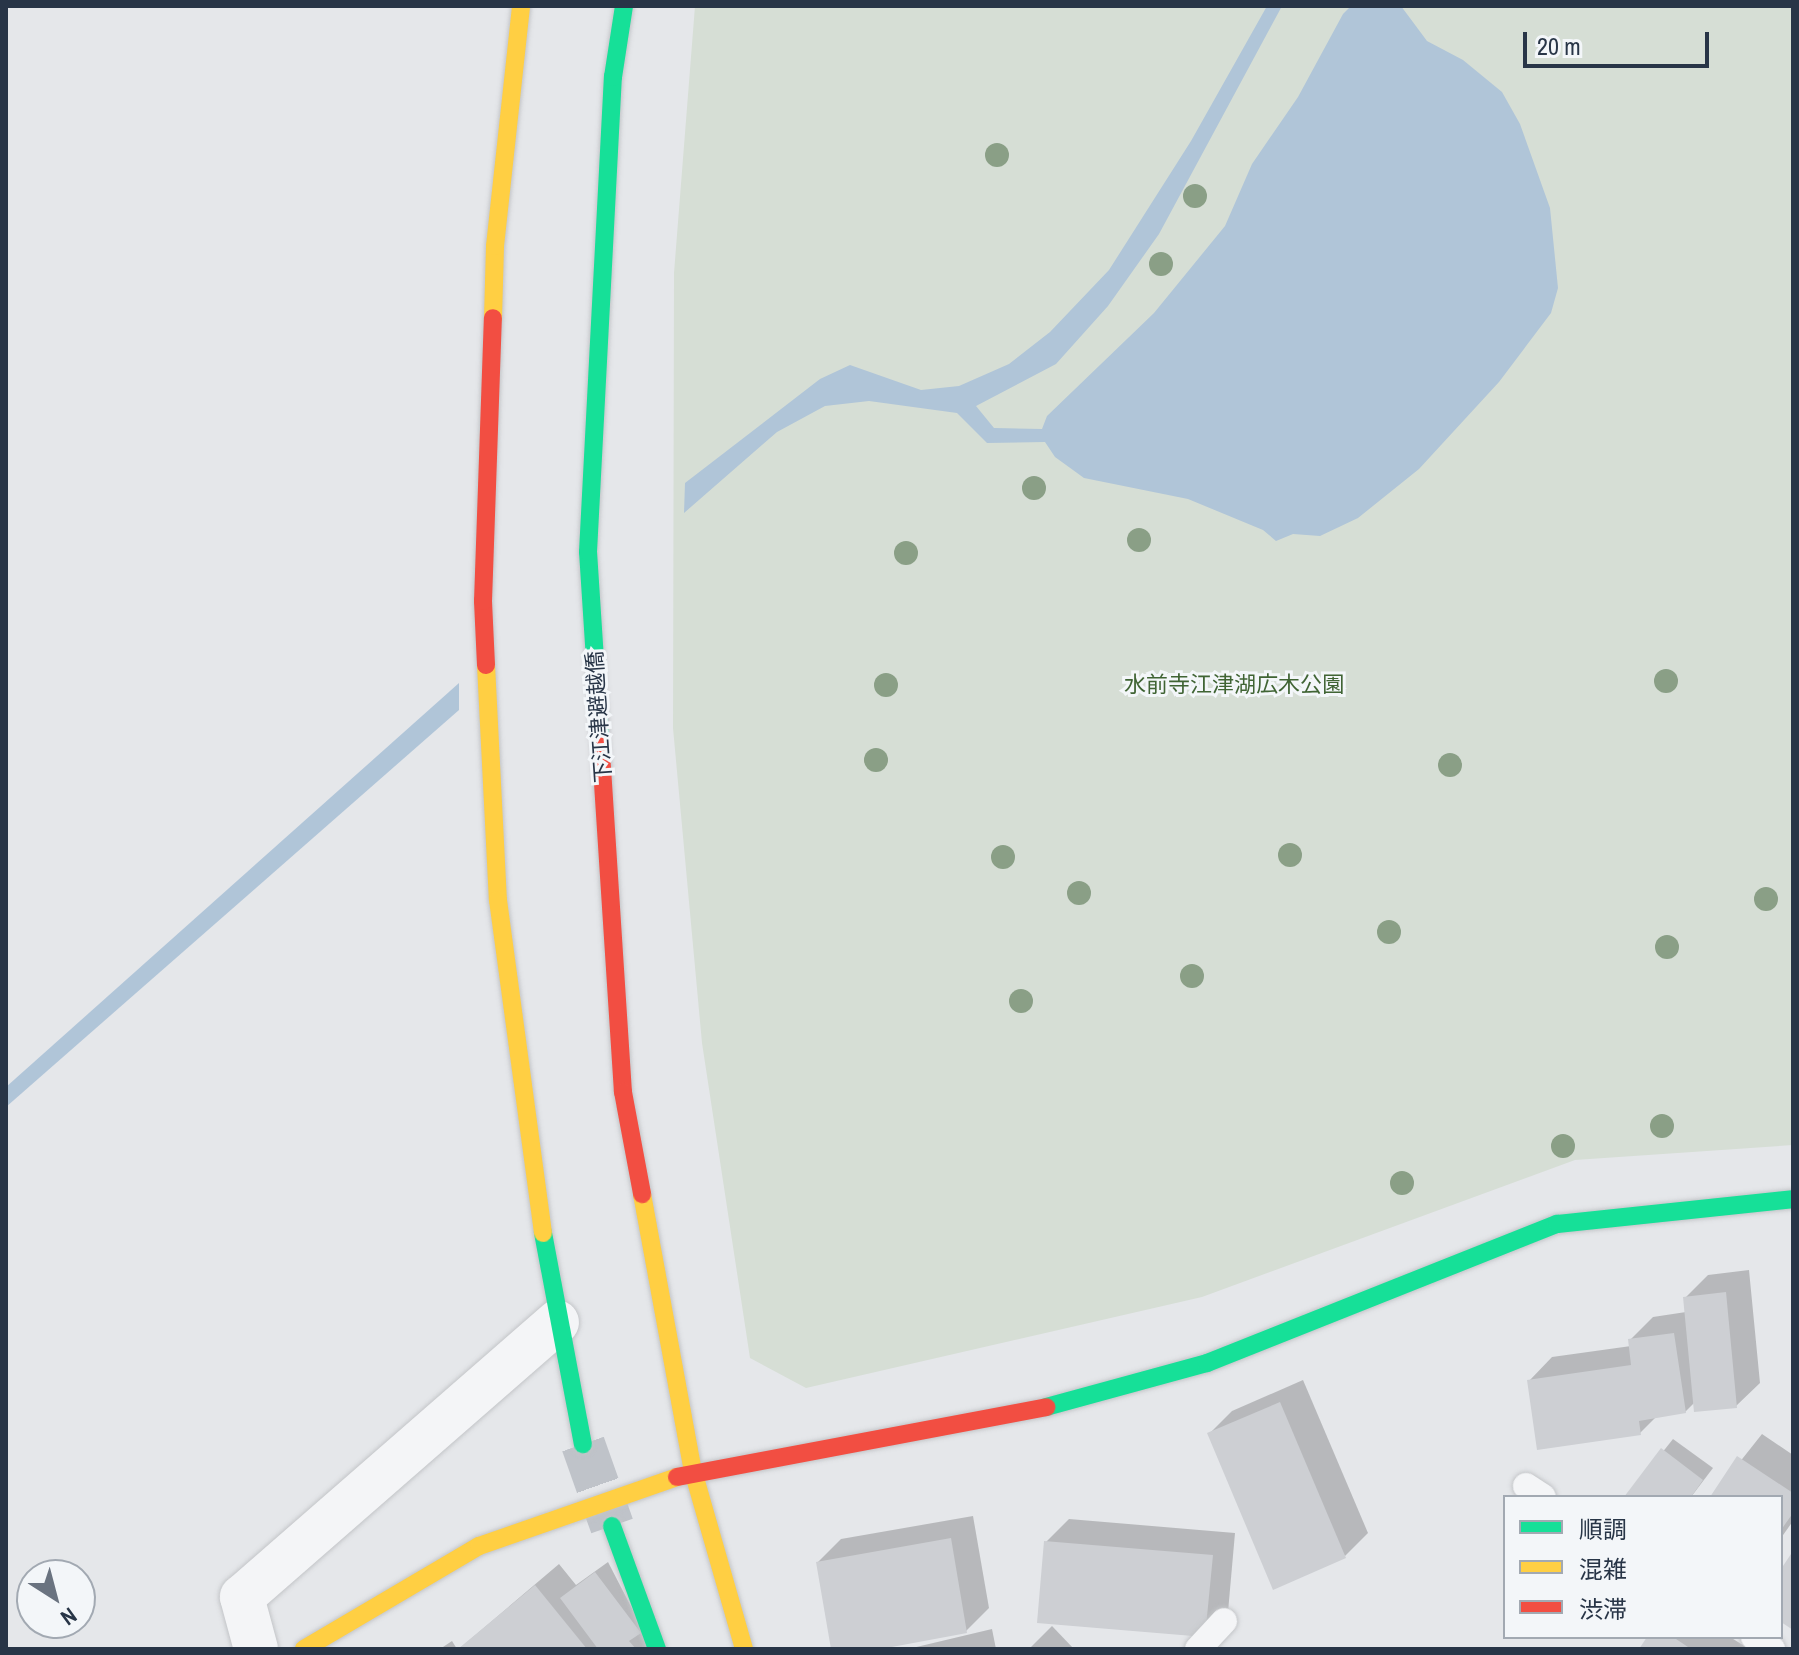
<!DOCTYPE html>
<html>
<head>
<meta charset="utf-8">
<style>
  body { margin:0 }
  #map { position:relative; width:1799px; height:1655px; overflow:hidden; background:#e5e7ea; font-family:"Archivo Narrow","Noto Sans JP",sans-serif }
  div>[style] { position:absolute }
  .green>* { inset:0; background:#d6ded5 }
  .water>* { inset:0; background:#b0c5d8 }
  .shadow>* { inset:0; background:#0003 }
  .building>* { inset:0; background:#cdcfd3 }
  .secondary-tunnel>* { height:44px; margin-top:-22px; transform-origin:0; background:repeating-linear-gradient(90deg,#bfc3c9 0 44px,transparent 0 66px) }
  .roads { filter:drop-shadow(0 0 2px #c3c5c8) drop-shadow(0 0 2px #c3c5c8) }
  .lane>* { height:26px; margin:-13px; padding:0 13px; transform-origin:13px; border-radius:13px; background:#f4f5f7 }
  .street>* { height:44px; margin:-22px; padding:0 22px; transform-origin:22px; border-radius:22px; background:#f4f5f7 }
  .fast>* { height:18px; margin:-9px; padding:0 9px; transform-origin:9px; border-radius:9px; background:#16e098 }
  .slow>* { height:18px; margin:-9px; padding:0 9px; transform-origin:9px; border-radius:9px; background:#ffcf43 }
  .jam>* { height:18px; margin:-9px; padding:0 9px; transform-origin:9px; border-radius:9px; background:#f24e42 }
  .trees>* { width:24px; height:24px; margin:-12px; border-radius:50%; background:#8a9f86 }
  span { translate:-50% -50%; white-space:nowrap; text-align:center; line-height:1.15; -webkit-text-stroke:6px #f3f6f9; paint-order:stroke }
  .park-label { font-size:22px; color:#406434 }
  .street-label { font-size:22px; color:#283547 }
  .frame { position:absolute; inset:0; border:8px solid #283547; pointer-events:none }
  .legend { position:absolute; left:1503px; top:1495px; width:280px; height:144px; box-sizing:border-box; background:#f3f6f9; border:2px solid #a2a9b2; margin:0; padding:10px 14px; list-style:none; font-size:24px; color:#283547 }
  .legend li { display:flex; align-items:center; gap:16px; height:40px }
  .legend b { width:40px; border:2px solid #a2a9b2 }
  .north { position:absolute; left:16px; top:1559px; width:80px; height:80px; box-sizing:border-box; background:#f3f6f9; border:2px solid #a2a9b2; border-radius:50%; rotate:144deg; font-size:22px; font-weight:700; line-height:32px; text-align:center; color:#283547 }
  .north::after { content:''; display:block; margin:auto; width:28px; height:36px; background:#6a7380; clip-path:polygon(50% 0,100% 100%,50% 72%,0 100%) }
  .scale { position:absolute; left:1523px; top:32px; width:186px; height:36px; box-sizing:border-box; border:4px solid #283547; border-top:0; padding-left:10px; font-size:24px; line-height:28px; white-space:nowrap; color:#283547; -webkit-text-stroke:6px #f3f6f9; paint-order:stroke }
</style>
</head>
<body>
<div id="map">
  <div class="green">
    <i style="clip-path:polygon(695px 6px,1793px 6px,1793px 1145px,1575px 1160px,1202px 1297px,806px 1388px,750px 1358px,702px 1043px,673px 728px,674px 273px)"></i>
  </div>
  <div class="water">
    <i style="clip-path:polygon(1267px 6px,1282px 6px,1159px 234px,1108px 306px,1056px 364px,976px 406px,994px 428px,1042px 429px,1047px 416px,1154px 313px,1225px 226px,1252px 164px,1298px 97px,1343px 14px,1351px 6px,1401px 6px,1427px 41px,1463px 60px,1502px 92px,1520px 124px,1550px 208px,1558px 288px,1551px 313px,1499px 382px,1419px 469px,1358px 518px,1320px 536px,1293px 534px,1276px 541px,1263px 530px,1188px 499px,1084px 478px,1055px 457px,1045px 442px,987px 443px,957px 413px,869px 401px,825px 406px,777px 432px,684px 513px,685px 483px,820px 379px,850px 365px,921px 390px,959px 386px,1009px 364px,1050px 332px,1109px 270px,1191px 141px)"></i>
    <i style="clip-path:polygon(459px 683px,459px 710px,6px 1107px,6px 1087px)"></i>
  </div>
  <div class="shadow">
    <i style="clip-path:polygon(1749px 1270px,1760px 1383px,1736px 1406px,1695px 1402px,1685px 1412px,1657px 1416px,1640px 1433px,1529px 1381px,1552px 1357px,1631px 1346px,1630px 1340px,1653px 1317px,1686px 1312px,1685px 1298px,1708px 1275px)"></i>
    <i style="clip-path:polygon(1303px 1380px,1368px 1533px,1345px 1556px,1209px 1434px,1232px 1411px)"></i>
    <i style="clip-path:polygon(1762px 1434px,1793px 1455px,1793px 1521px,1781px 1538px,1781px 1497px,1712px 1497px)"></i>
    <i style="clip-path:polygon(1673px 1439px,1713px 1468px,1691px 1497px,1627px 1497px)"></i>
    <i style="clip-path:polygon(973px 1516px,989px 1608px,966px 1631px,870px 1649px,833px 1649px,818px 1562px,841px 1539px)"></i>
    <i style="clip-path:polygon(1069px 1519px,1235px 1533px,1228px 1612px,1205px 1635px,1046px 1542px)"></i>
    <i style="clip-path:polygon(608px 1562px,653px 1649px,459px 1649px,559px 1564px,576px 1585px)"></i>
    <i style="clip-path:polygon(1052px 1626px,1074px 1649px,1029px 1649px)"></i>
    <i style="clip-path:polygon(992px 1629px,996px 1649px,908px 1649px)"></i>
    <i style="clip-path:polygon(1649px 1637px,1730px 1637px,1746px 1647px,1641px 1649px)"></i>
    <i style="clip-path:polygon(452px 1641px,457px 1649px,440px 1649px)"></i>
  </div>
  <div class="building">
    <i style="clip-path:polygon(1726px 1292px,1737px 1408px,1694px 1412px,1683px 1297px)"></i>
    <i style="clip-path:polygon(1674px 1333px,1686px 1413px,1639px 1421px,1641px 1435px,1537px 1450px,1527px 1380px,1631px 1365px,1628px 1339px)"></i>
    <i style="clip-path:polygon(1280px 1402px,1346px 1558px,1273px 1590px,1207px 1433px)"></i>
    <i style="clip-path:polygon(1661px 1448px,1703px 1480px,1691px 1497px,1624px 1497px)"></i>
    <i style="clip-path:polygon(1737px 1456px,1793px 1493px,1793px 1513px,1781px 1530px,1781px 1497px,1710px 1497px)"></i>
    <i style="clip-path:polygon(951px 1538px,967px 1633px,881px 1649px,831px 1649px,816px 1562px)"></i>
    <i style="clip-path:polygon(1044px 1541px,1213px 1555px,1205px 1637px,1037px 1623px)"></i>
    <i style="clip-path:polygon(1793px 1551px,1793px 1630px,1781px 1622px,1781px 1569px)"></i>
    <i style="clip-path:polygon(595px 1572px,641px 1633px,629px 1641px,636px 1649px,598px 1649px,560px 1598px)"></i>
    <i style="clip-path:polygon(535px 1585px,587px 1649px,458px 1649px)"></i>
    <i style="clip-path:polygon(1647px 1637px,1673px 1637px,1691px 1649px,1639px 1649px)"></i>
  </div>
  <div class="secondary-tunnel">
    <i style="left:583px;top:1444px;width:87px;rotate:70.5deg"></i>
  </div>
  <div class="roads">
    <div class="lane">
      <i style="left:1526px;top:1486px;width:20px;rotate:33deg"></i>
      <i style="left:1754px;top:1637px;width:22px;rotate:34deg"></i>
      <i style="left:1198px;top:1649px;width:38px;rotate:-47deg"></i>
    </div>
    <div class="street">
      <i style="left:256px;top:1649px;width:54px;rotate:-105.1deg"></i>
      <i style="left:242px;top:1597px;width:418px;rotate:-41.1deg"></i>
    </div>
    <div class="fast">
      <i style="left:600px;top:737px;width:185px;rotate:-93.7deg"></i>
      <i style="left:588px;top:552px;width:476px;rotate:-87deg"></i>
      <i style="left:613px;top:77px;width:72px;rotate:-81.2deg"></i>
      <i style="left:543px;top:1233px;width:215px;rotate:79.3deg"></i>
      <i style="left:1046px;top:1407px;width:167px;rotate:-15.3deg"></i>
      <i style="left:1207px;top:1363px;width:377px;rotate:-21.7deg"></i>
      <i style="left:1557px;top:1224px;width:237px;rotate:-6deg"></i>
      <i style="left:612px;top:1526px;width:131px;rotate:69.9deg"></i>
    </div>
    <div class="slow">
      <i style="left:493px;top:318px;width:72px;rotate:-88.4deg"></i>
      <i style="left:495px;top:246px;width:241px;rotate:-83.8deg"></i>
      <i style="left:486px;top:665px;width:235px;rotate:87.1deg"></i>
      <i style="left:498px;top:900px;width:336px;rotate:82.3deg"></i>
      <i style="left:642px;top:1194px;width:282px;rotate:79.6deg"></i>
      <i style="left:693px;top:1471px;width:185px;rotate:74deg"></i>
      <i style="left:304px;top:1649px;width:203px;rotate:-30.5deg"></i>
      <i style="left:479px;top:1546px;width:210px;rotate:-19.2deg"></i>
    </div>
    <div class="jam">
      <i style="left:486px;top:665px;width:64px;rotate:-92.7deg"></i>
      <i style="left:483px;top:601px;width:283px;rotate:-88deg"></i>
      <i style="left:600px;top:737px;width:356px;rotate:86.3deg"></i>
      <i style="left:623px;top:1092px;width:104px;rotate:79.4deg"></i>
      <i style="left:677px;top:1477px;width:376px;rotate:-10.7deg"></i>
    </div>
  </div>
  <div class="trees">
    <i style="left:997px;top:155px"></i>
    <i style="left:1195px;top:196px"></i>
    <i style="left:1161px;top:264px"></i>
    <i style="left:1034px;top:488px"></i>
    <i style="left:1139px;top:540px"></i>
    <i style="left:906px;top:553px"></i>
    <i style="left:1666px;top:681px"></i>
    <i style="left:886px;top:685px"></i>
    <i style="left:876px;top:760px"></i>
    <i style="left:1450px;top:765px"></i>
    <i style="left:1290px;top:855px"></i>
    <i style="left:1003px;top:857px"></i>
    <i style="left:1079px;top:893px"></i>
    <i style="left:1766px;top:899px"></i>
    <i style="left:1389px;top:932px"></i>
    <i style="left:1667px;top:947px"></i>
    <i style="left:1192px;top:976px"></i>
    <i style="left:1021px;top:1001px"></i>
    <i style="left:1662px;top:1126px"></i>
    <i style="left:1563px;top:1146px"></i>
    <i style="left:1402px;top:1183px"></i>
  </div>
  <div class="park-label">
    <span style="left:1234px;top:685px">水前寺江津湖広木公園</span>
  </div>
  <div class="street-label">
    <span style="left:599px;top:717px;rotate:-94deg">下江津避越僑</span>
  </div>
  <div class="frame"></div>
  <ul class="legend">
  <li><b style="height:10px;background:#16e098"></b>順調</li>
  <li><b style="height:10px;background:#ffcf43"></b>混雑</li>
  <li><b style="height:10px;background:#f24e42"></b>渋滞</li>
  </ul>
  <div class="north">N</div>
  <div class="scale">20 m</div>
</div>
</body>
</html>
